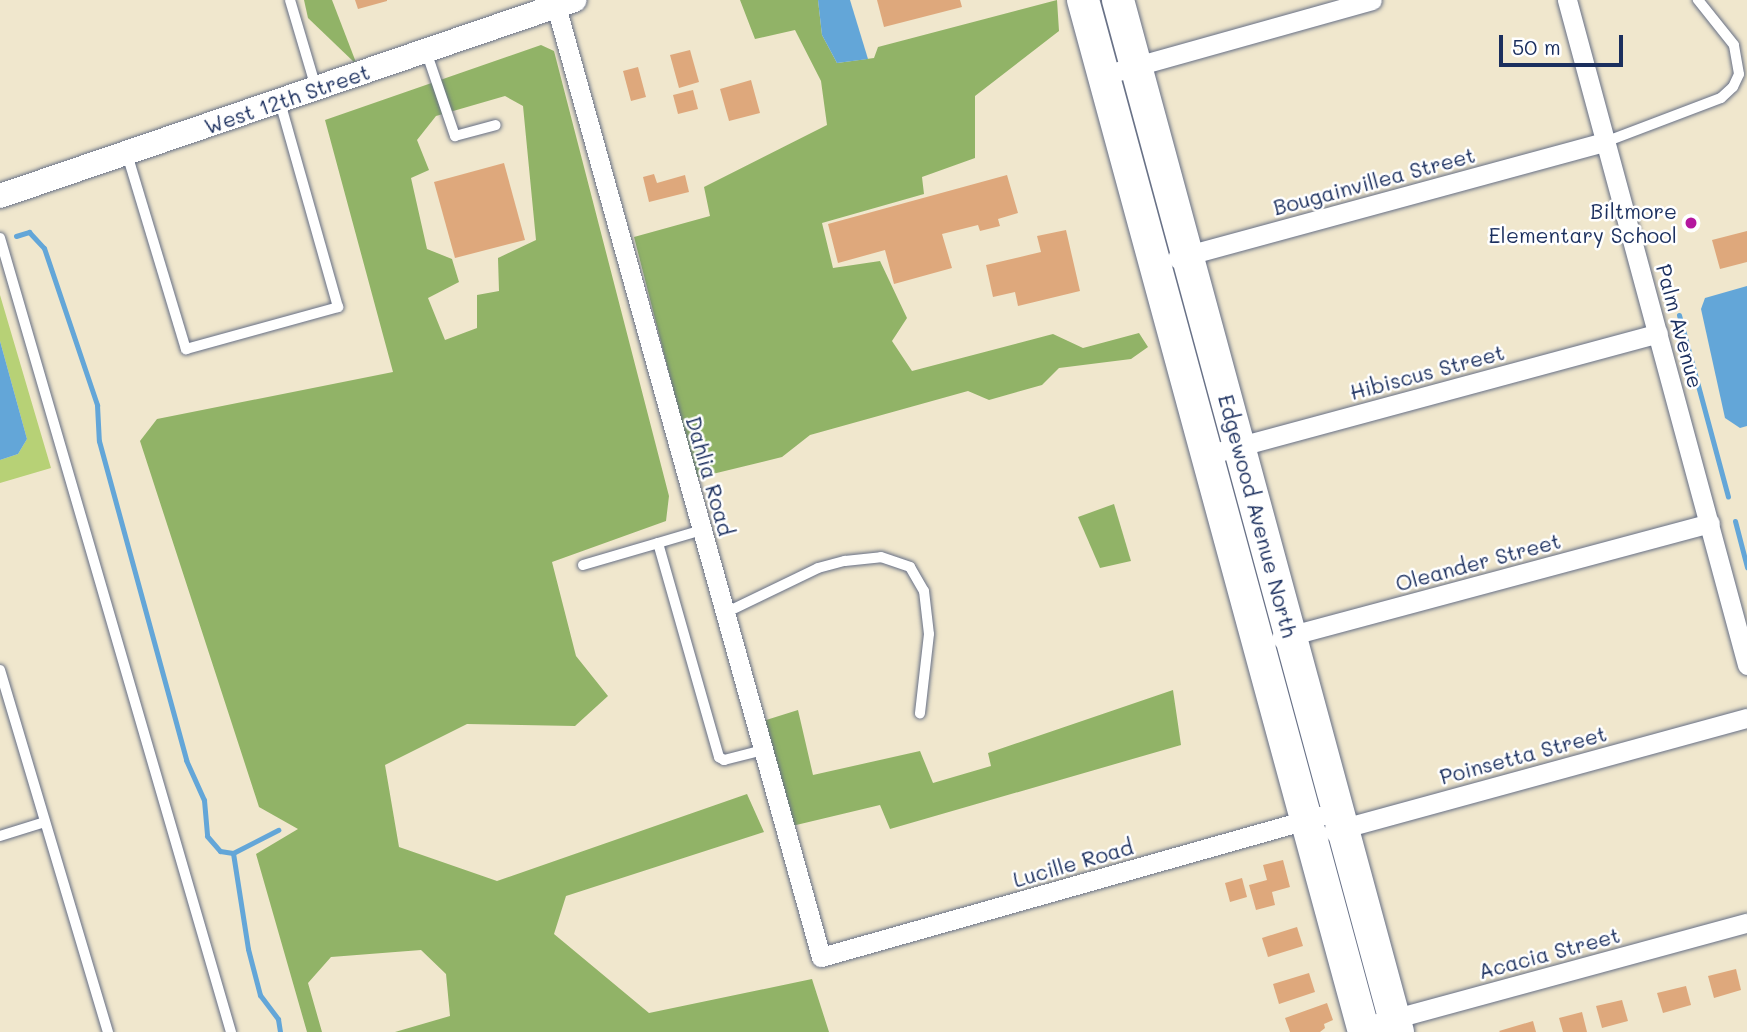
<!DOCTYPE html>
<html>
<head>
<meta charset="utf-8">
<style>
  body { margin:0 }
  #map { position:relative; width:1747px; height:1032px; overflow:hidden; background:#f0e7cd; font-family:Mali,sans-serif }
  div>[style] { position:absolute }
  .green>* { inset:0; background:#b7d176 }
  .forest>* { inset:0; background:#91b367 }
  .water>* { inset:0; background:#63a6d8 }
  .stream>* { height:5px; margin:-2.5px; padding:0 2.5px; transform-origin:2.5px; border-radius:2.5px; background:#63a6d8 }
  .building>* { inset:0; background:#dea87c }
  .roads { filter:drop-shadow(0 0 2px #666f85) drop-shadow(0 0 2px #666f85) }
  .service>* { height:10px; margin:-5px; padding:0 5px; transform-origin:5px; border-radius:5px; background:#fff }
  .minor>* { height:19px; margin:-9.5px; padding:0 9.5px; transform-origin:9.5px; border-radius:9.5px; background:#fff }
  .tertiary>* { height:24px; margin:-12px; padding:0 12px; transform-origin:12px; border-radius:12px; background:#fff }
  .primary>* { height:32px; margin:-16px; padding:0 16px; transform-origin:16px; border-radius:16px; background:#fff }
  .dots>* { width:19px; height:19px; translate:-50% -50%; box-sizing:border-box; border:4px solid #fff; border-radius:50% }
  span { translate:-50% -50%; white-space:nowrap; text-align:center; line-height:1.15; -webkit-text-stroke:5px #fff; paint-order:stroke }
  .street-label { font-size:21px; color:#1b2f5e }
  .poi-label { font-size:21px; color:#1b2f5e }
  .right { translate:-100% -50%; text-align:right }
  .scale { position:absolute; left:1499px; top:35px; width:124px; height:32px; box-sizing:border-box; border:4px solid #1b2f5e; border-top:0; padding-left:9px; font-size:21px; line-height:24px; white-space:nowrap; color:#1b2f5e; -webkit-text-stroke:5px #fff; paint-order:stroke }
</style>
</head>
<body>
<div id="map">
  <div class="green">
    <i style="clip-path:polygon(0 295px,51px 468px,0 483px,0 460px,18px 454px,27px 439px,0 341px)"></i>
  </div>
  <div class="forest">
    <i style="clip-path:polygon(304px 0,332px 0,357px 65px,308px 18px)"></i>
    <i style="clip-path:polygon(740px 0,818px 0,822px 35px,837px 63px,874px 58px,878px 47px,1057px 0,1059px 31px,975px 96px,975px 158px,922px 177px,924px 194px,822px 223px,833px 268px,880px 261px,907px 318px,892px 341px,912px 371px,1053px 334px,1083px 348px,1139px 333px,1148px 347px,1131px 359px,1059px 368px,1042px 385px,989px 400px,968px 391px,810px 435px,782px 457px,696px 478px,634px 237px,710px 216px,704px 187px,827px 125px,821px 81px,795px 30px,755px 39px)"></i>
    <i style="clip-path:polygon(evenodd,541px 45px,554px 51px,669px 496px,666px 521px,552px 562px,576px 656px,608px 696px,575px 726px,467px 724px,385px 765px,399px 847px,497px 881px,747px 794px,764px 832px,566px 896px,554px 934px,649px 1013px,812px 979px,829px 1032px,395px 1032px,450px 1016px,446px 974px,421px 950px,331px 957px,308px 983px,322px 1032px,307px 1032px,256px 854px,298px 829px,259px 807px,140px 441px,157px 419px,393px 372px,325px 120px,541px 45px,505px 96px,523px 106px,536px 240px,498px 258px,499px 291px,477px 295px,477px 328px,445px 340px,428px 298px,459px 282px,452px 259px,427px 249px,411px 178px,429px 170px,417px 140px,436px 116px,505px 96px)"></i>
    <i style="clip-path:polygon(1114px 504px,1131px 561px,1100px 568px,1078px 517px)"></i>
    <i style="clip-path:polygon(1173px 690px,1181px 745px,890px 829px,880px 805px,792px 826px,763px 721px,798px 710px,813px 775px,920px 751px,933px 783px,991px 766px,988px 753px)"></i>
  </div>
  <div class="water">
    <i style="clip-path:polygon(818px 0,850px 0,868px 59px,837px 63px,822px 35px)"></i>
    <i style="clip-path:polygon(1747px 286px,1747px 426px,1740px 428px,1725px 418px,1701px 309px,1705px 298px)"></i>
    <i style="clip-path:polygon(0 341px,27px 439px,18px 454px,0 460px)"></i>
  </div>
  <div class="stream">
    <i style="left:16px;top:236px;width:14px;rotate:-17deg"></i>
    <i style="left:29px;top:232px;width:22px;rotate:47deg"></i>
    <i style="left:44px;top:248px;width:166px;rotate:71.3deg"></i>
    <i style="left:97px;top:405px;width:36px;rotate:87deg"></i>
    <i style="left:99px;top:441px;width:331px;rotate:74.7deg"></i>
    <i style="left:186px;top:760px;width:44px;rotate:65.8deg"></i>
    <i style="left:204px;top:800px;width:36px;rotate:85deg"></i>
    <i style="left:207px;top:836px;width:20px;rotate:49deg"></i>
    <i style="left:220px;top:851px;width:13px;rotate:9deg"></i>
    <i style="left:233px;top:853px;width:97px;rotate:81.1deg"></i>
    <i style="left:248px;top:949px;width:48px;rotate:75.4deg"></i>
    <i style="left:260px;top:995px;width:30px;rotate:53deg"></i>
    <i style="left:278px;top:1019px;width:13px;rotate:81deg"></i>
    <i style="left:1679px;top:315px;width:188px;rotate:74.9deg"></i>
    <i style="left:1735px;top:521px;width:48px;rotate:75.4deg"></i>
    <i style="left:233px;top:853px;width:51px;rotate:-27.1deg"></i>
  </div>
  <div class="building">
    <i style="clip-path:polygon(355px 0,387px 0,387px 1px,358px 9px)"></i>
    <i style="clip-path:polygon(877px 0,960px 0,962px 7px,884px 27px)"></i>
    <i style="clip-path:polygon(690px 50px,699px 82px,679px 88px,670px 55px)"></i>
    <i style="clip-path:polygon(638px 67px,646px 97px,631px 101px,623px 71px)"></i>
    <i style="clip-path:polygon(751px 80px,760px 113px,729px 121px,720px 89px)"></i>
    <i style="clip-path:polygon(693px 90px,698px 109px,678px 114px,673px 95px)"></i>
    <i style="clip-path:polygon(504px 163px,525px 240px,455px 258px,434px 182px)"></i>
    <i style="clip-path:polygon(654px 174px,657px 183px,685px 175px,689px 192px,649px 202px,643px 177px)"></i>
    <i style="clip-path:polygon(1007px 175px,1018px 213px,998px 219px,1000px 226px,980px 231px,978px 225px,942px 234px,952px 268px,894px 284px,885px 250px,838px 263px,828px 224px)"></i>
    <i style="clip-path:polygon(1066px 230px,1080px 291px,1018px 306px,1015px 292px,993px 297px,986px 265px,1041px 252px,1037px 236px)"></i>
    <i style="clip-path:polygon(1747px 231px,1747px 262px,1720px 269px,1712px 240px)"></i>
    <i style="clip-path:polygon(1283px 860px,1290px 887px,1272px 892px,1275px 905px,1256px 910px,1249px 885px,1267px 880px,1263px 865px)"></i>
    <i style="clip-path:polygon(1242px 878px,1247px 897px,1230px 902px,1225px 883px)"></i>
    <i style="clip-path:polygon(1297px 927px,1303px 946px,1268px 957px,1262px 938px)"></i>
    <i style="clip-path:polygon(1736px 969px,1741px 990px,1714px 998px,1708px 976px)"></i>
    <i style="clip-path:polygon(1309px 973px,1315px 992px,1279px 1004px,1273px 984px)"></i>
    <i style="clip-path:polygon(1686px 986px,1691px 1005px,1663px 1013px,1657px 993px)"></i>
    <i style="clip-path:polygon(1622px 1000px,1628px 1021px,1602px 1028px,1596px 1006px)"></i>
    <i style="clip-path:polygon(1327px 1003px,1333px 1020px,1324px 1024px,1325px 1028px,1320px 1032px,1290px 1032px,1285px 1018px)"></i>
    <i style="clip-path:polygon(1582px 1012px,1587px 1032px,1563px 1032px,1559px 1018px)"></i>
    <i style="clip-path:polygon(1533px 1021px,1536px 1032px,1500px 1032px,1499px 1031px)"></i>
  </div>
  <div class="roads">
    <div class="service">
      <i style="left:290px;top:0;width:92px;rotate:73.5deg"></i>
      <i style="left:426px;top:51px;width:90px;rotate:71.2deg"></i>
      <i style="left:455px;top:136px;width:42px;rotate:-15deg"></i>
      <i style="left:1605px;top:142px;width:124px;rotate:-20.8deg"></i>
      <i style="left:1721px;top:98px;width:16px;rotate:-43deg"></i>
      <i style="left:1733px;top:87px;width:14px;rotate:-65deg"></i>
      <i style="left:1739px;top:74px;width:29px;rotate:-100deg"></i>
      <i style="left:1734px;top:45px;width:58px;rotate:-128.7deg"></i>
      <i style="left:127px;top:154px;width:204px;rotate:73.2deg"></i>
      <i style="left:186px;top:349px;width:158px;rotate:-15.4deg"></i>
      <i style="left:338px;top:307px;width:213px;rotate:-105.8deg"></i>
      <i style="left:0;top:238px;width:827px;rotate:73.78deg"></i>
      <i style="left:702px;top:530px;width:46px;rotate:163.5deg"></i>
      <i style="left:658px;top:543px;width:223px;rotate:74.1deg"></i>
      <i style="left:719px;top:757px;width:6px;rotate:31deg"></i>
      <i style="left:724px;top:760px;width:40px;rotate:-14.4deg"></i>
      <i style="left:583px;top:565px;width:78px;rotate:-16.3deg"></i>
      <i style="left:725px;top:613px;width:103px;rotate:-25.8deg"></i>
      <i style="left:818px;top:568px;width:28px;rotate:-15deg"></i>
      <i style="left:845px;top:561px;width:36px;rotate:-6deg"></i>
      <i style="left:881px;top:557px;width:31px;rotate:19deg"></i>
      <i style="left:910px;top:567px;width:28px;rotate:60deg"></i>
      <i style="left:924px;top:591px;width:43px;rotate:83.4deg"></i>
      <i style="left:929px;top:634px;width:80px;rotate:96.5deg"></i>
      <i style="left:0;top:670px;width:378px;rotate:73.4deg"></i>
      <i style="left:0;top:836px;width:47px;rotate:-17.3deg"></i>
    </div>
    <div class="minor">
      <i style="left:1567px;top:0;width:689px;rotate:74.85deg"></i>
      <i style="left:556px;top:6px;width:987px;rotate:74.43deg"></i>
      <i style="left:821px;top:957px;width:537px;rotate:-15.77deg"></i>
      <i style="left:1104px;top:75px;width:278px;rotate:-15.6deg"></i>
      <i style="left:1177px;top:258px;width:443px;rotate:-15.2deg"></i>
      <i style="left:1207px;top:455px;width:467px;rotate:-15.1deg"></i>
      <i style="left:1281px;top:638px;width:444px;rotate:-15deg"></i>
      <i style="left:1333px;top:831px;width:429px;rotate:-15.3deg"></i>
      <i style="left:1363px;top:1027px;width:398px;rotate:-15.2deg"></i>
    </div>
    <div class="tertiary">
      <i style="left:0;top:196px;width:607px;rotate:-18.85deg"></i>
    </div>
    <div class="primary">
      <i style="left:1083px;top:0;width:1070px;rotate:74.77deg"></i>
      <i style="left:1118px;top:0;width:1069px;rotate:74.82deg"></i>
    </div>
  </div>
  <div class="dots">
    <i style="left:1691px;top:223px;background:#b5179e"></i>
  </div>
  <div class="street-label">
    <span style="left:287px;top:99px;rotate:-19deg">West 12th Street</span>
    <span style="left:1374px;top:181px;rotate:-15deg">Bougainvillea Street</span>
    <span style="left:1680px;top:326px;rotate:75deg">Palm Avenue</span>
    <span style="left:1427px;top:372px;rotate:-15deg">Hibiscus Street</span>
    <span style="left:710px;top:476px;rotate:74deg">Dahlia Road</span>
    <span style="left:1258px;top:516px;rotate:75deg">Edgewood Avenue North</span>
    <span style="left:1478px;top:562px;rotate:-15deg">Oleander Street</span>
    <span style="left:1523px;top:755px;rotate:-15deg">Poinsetta Street</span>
    <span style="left:1073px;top:863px;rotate:-16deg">Lucille Road</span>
    <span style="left:1549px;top:953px;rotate:-15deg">Acacia Street</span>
  </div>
  <div class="poi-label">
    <span class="right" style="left:1677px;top:223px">Biltmore<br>Elementary School</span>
  </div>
  <div class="scale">50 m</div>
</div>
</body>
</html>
